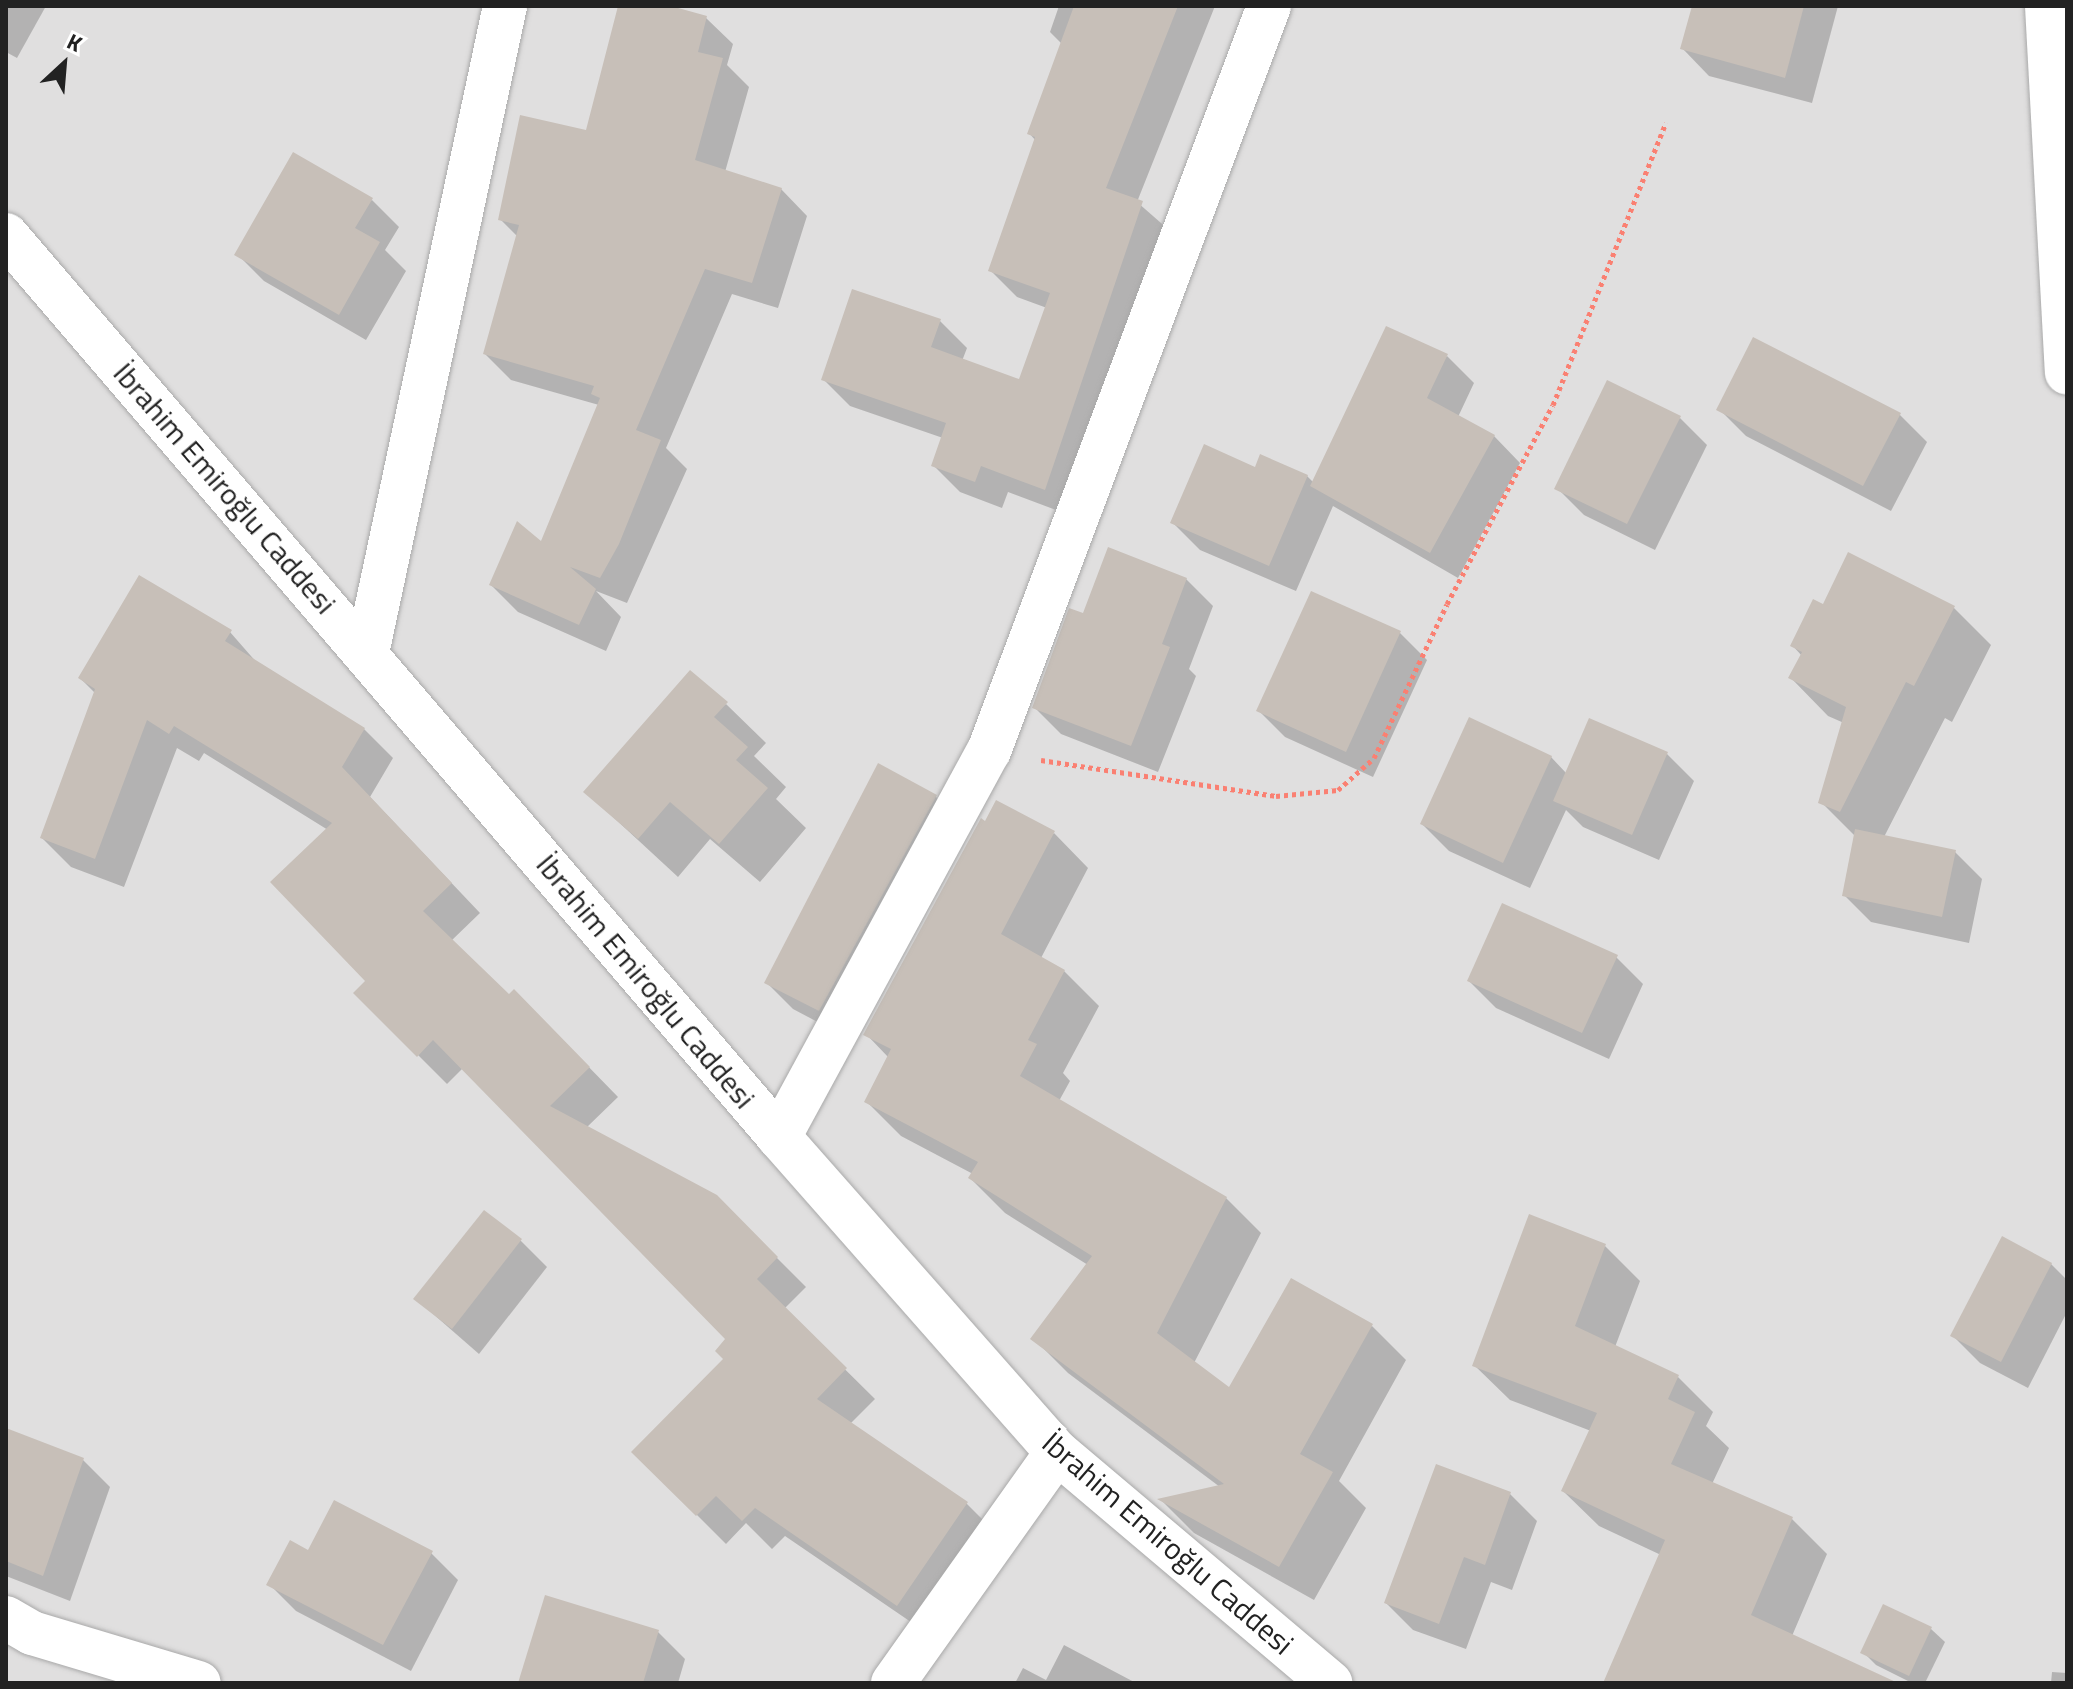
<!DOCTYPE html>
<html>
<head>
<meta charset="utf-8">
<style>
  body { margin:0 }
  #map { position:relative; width:2073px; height:1689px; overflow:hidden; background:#f2efe9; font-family:"Titillium Web",sans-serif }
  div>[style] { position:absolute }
  .residential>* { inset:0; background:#e0dfdf }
  .shadow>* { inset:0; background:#0003 }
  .building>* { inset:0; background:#c7bfb8 }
  .path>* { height:5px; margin-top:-2.5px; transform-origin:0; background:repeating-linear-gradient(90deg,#fa8072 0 4px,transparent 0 8px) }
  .roads { filter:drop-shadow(0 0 2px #a9a9a9) drop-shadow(0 0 2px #a9a9a9) }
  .minor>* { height:44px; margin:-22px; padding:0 22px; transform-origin:22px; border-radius:22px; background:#fff }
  span { translate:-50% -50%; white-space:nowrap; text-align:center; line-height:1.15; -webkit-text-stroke:8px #fff; paint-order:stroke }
  .street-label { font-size:30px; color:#222 }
  .frame { position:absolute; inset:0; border:8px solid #222; pointer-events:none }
  .north { position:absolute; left:24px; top:24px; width:80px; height:80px; -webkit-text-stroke:6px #fff; paint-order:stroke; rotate:26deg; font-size:22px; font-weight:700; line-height:32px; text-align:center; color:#222 }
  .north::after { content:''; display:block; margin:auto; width:28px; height:36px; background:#222; clip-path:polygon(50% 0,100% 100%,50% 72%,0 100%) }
</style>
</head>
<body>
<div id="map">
  <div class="residential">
    <i style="clip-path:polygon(6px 6px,2067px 6px,2067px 1683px,6px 1683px)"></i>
  </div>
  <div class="shadow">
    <i style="clip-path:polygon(6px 6px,46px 6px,17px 58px,6px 52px)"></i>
    <i style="clip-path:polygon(620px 6px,668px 6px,706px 18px,733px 44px,727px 65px,749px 87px,725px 172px,781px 189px,807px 216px,778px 308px,732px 294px,666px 448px,687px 469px,627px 603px,596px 591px,621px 617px,606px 651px,518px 612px,491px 585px,541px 545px,599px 405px,511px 380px,485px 354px,518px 237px,500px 219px,587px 132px)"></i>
    <i style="clip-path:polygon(1059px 6px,1215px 6px,1137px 202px,1169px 230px,1072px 516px,1008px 492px,1002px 508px,960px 492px,933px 465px,943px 438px,850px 406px,823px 379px,940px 321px,967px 348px,962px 361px,1020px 382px,1047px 308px,1017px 297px,990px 270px,1036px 141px,1029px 133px,1062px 44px,1050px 32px)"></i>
    <i style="clip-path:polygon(1694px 6px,1838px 6px,1812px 103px,1709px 76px,1682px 48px)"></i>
    <i style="clip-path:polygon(372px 200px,399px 227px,385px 250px,406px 271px,366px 340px,264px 281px,237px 254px)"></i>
    <i style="clip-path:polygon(1447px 356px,1474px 383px,1458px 417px,1494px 436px,1520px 463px,1458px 578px,1333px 506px,1296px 591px,1200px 550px,1173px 523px,1256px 470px,1307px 476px,1314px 483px)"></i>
    <i style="clip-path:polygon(1719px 409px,1900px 415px,1927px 442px,1891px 511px,1746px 436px)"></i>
    <i style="clip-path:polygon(1680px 418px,1707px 445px,1655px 550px,1584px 515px,1557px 488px)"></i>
    <i style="clip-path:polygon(1186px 579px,1213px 606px,1189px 669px,1196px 676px,1158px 772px,1061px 734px,1034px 707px,1084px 616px)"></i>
    <i style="clip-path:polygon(1312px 593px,1400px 633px,1427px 660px,1373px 777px,1285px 737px,1258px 710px)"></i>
    <i style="clip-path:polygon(1824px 607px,1954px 608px,1991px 645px,1952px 722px,1945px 718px,1884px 837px,1955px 852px,1982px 879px,1969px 943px,1871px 922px,1844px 895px,1856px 837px,1821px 802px,1844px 723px,1828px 716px,1791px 678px,1802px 656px,1792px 645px)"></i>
    <i style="clip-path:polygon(230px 632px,258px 664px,364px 729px,393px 758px,370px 797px,480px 913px,451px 941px,509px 997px,543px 1020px,618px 1097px,586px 1128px,716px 1197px,806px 1287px,784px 1309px,875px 1399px,850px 1424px,967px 1504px,996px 1533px,927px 1633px,785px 1536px,772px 1549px,746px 1523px,726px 1544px,634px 1452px,726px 1359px,728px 1339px,463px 1068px,447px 1084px,356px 993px,368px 982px,328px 830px,204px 753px,199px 761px,177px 748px,124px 887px,71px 867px,42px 838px,95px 693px,80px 678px)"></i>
    <i style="clip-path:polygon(726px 704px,766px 743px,754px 756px,786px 787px,776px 799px,806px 828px,760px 882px,710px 839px,678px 877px,586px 792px)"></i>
    <i style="clip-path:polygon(1667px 754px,1694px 781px,1659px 860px,1583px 827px,1566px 810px,1530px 888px,1449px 851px,1422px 824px,1551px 757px,1567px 774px)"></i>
    <i style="clip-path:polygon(935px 796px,962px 823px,846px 1037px,793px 1009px,766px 982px)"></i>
    <i style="clip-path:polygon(1054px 833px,1088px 868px,1041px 958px,1064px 971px,1099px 1006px,1063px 1073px,1070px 1081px,1059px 1101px,1226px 1198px,1261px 1233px,1194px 1363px,1230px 1390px,1372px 1326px,1406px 1360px,1339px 1481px,1366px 1508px,1314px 1600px,1194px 1533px,1161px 1500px,1220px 1487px,1068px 1373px,1033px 1338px,1088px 1265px,1005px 1213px,970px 1178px,973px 1174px,901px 1136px,866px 1101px,889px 1058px,866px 1034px)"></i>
    <i style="clip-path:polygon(1616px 957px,1643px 984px,1609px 1059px,1496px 1008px,1469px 981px)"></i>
    <i style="clip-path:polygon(520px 1240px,547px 1267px,479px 1354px,416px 1299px)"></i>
    <i style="clip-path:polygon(1605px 1246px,1640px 1281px,1615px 1347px,1678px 1377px,1713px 1412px,1706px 1426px,1729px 1448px,1712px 1484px,1792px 1519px,1827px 1554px,1792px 1636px,1878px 1683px,1606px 1683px,1661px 1555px,1599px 1526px,1563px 1491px,1591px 1431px,1510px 1400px,1474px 1365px)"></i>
    <i style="clip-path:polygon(2051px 1264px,2067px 1280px,2067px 1312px,2028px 1388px,1980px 1363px,1953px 1336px)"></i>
    <i style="clip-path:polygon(6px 1430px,83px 1460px,110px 1487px,70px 1601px,6px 1576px)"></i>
    <i style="clip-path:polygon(1510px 1494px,1537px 1521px,1512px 1590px,1491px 1582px,1466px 1649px,1413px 1630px,1386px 1603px)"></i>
    <i style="clip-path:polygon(309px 1553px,431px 1553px,458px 1580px,411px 1671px,296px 1611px,269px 1584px)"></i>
    <i style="clip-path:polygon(1884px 1607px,1931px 1629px,1945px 1642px,1925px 1683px,1912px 1683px,1876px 1665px,1863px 1652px)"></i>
    <i style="clip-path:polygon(658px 1632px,685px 1659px,678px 1683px,520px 1683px)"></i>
    <i style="clip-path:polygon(1064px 1645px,1136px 1683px,1015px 1683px,1023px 1668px,1046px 1680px)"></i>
    <i style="clip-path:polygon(2052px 1672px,2067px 1673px,2067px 1683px,2051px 1683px)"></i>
  </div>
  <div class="building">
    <i style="clip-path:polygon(618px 6px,671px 6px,707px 16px,698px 52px,723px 58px,695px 160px,782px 188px,752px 283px,705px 269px,636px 430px,661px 440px,619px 544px,600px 578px,570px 567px,596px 589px,579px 625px,489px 585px,517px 521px,541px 541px,600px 398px,591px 394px,594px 386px,483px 354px,519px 225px,498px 220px,520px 115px,586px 130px)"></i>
    <i style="clip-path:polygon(1074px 6px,1178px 6px,1106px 188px,1143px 201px,1045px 490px,981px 466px,975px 482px,931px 466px,946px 423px,821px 380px,852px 289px,941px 319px,931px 347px,1019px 379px,1050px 293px,988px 271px,1035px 137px,1027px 134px)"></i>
    <i style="clip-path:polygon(1692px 6px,1804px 6px,1785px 78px,1680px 49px)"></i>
    <i style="clip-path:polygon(293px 152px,373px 198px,355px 228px,380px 242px,339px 315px,234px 255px)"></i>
    <i style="clip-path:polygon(1386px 326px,1448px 354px,1427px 398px,1495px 435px,1430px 553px,1310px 486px)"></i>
    <i style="clip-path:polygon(1753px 337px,1901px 413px,1863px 486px,1716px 410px)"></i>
    <i style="clip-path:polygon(1607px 380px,1681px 416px,1627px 524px,1554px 489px)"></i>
    <i style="clip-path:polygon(1204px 444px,1255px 467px,1260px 454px,1308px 475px,1269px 566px,1170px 523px)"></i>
    <i style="clip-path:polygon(1108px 547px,1187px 578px,1162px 644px,1170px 647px,1131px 746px,1032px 708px,1069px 608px,1083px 613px)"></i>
    <i style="clip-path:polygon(1848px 552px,1955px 606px,1914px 686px,1906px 682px,1840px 812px,1818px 803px,1846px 707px,1788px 678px,1802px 652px,1790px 646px,1813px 599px,1823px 604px)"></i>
    <i style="clip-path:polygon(139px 575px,232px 630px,225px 641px,365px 728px,342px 767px,452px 883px,423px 911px,509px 994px,514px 989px,590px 1067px,550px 1106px,717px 1195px,778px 1257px,757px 1279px,847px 1368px,817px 1399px,968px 1502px,897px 1606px,755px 1508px,742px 1521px,716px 1496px,696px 1516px,631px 1452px,723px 1359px,715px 1351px,725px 1339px,433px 1040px,417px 1057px,353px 993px,365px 981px,270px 882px,332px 823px,174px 726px,169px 734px,147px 720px,95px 859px,40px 838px,95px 689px,78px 678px)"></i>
    <i style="clip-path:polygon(1311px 591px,1401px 631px,1346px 752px,1256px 711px)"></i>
    <i style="clip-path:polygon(690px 670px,728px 702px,714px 717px,748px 747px,736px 760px,768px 788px,719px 844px,670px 802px,638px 839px,583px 792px)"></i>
    <i style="clip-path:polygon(1469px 717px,1552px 756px,1503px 863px,1420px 824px)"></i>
    <i style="clip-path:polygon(1589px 718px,1668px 752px,1632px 835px,1553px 801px)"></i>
    <i style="clip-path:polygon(878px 763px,937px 795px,819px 1011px,764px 983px)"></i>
    <i style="clip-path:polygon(996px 800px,1055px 831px,1001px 934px,1065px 970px,1028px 1040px,1037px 1044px,1020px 1076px,1227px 1197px,1157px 1333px,1229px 1387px,1291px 1278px,1373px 1324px,1300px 1454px,1333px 1472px,1279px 1567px,1157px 1499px,1224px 1484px,1030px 1339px,1092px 1256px,968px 1178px,978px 1162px,864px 1102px,891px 1049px,863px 1035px,981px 818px,985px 821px)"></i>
    <i style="clip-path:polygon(1855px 829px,1956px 850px,1942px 917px,1842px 896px)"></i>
    <i style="clip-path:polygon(1502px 903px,1618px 955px,1582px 1033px,1467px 981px)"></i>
    <i style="clip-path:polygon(484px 1210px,522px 1239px,452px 1329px,413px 1299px)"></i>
    <i style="clip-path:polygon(1529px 1214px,1606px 1244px,1575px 1326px,1679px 1375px,1668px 1399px,1695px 1412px,1671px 1464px,1793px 1517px,1751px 1615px,1898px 1683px,1603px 1683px,1665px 1540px,1561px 1491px,1597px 1413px,1472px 1366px)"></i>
    <i style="clip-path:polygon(2002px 1236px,2052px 1263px,2001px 1362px,1950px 1336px)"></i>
    <i style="clip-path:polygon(6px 1428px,84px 1458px,43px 1576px,6px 1561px)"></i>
    <i style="clip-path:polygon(1436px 1464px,1511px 1492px,1485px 1565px,1464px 1557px,1439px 1624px,1384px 1603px)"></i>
    <i style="clip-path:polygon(334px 1500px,433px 1551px,383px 1645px,266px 1585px,290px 1540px,308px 1550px)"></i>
    <i style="clip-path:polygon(545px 1595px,659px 1630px,643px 1683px,518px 1683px)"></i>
    <i style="clip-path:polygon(1883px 1604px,1932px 1627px,1909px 1676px,1860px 1653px)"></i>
  </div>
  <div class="path">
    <i style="left:1041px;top:760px;width:238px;rotate:8.7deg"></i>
    <i style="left:1276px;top:796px;width:62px;rotate:-5.5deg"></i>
    <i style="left:1338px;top:790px;width:48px;rotate:-41.6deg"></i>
    <i style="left:1374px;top:758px;width:170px;rotate:-64.6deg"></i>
    <i style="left:1447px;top:604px;width:225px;rotate:-62deg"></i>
    <i style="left:1553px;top:405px;width:304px;rotate:-68.2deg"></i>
  </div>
  <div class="roads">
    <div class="minor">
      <i style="left:2047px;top:6px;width:367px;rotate:86.9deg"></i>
      <i style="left:6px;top:235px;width:1188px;rotate:49.4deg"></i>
      <i style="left:779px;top:1137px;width:420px;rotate:48.6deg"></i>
      <i style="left:1057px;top:1452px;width:358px;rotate:40.2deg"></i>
      <i style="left:367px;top:653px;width:662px;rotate:-77.96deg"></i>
      <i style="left:779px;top:1137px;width:439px;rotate:-61.5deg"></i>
      <i style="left:989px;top:751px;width:796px;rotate:-69.4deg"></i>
      <i style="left:6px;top:1618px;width:30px;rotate:30deg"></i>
      <i style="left:32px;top:1633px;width:174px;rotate:16.7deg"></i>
      <i style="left:893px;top:1683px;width:283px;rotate:-54.6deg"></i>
    </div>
  </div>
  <div class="street-label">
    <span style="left:225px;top:488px;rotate:49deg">İbrahim Emiroğlu Caddesi</span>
    <span style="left:646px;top:981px;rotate:50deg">İbrahim Emiroğlu Caddesi</span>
    <span style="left:1168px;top:1543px;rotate:41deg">İbrahim Emiroğlu Caddesi</span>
  </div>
  <div class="frame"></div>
  <div class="north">K</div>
</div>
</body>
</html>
